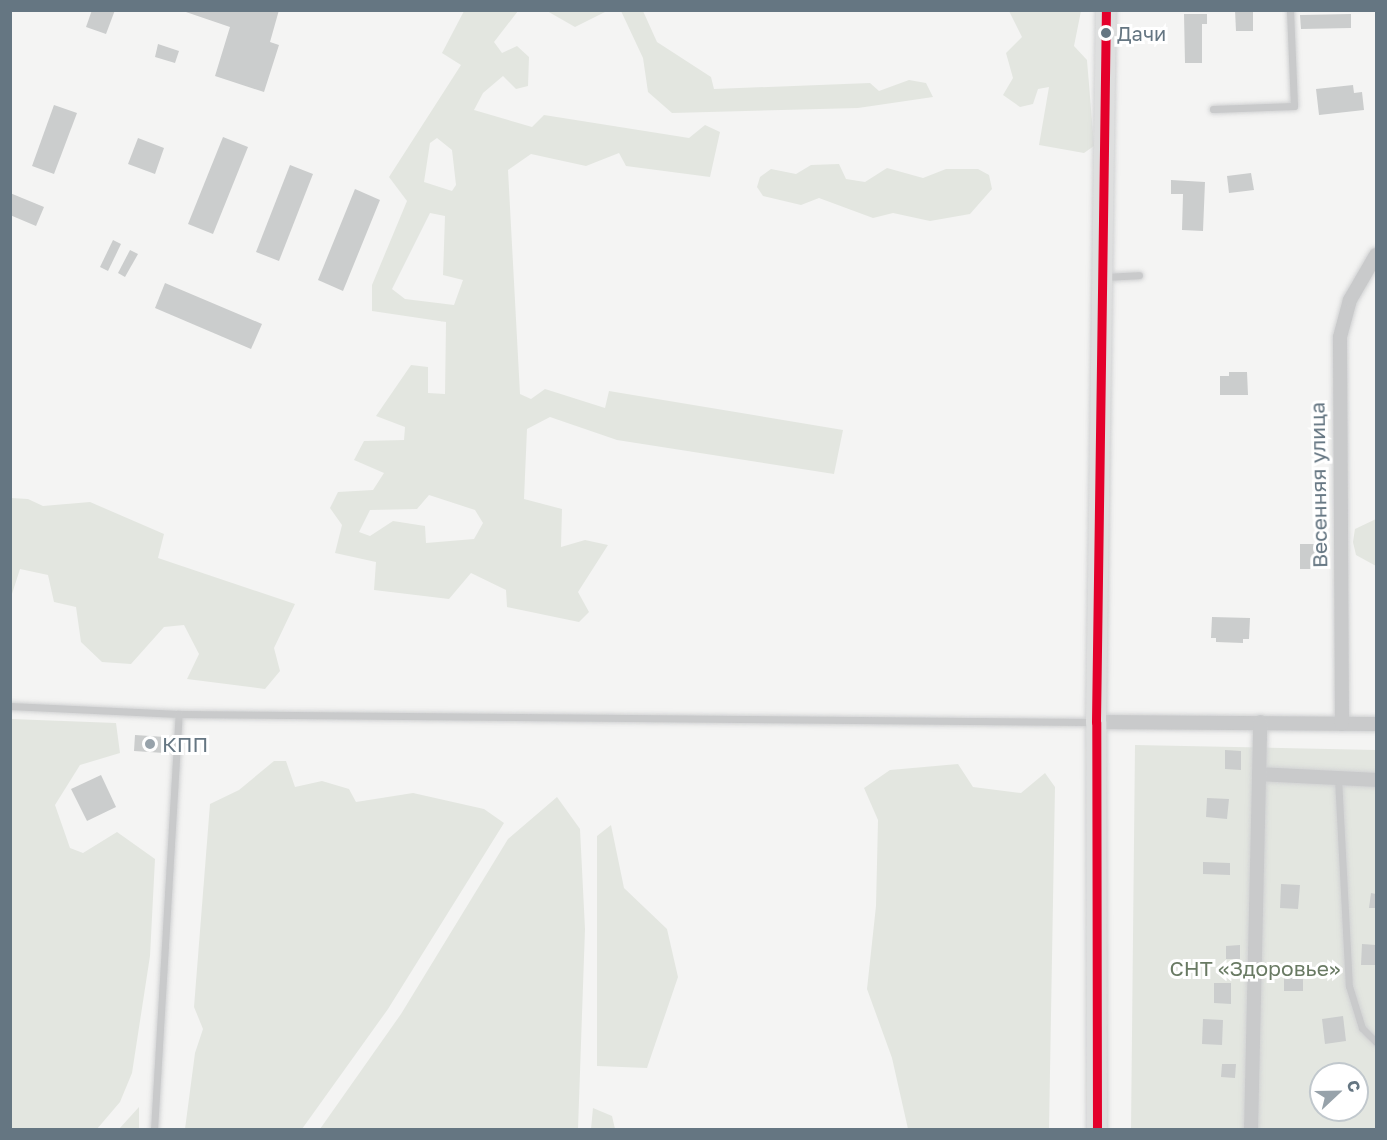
<!DOCTYPE html>
<html>
<head>
<meta charset="utf-8">
<style>
  body { margin:0 }
  #map { position:relative; width:1387px; height:1140px; overflow:hidden; background:#f4f4f3; font-family:"Golos Text",sans-serif }
  div>[style] { position:absolute }
  .green>* { inset:0; background:#e3e6e0 }
  .building>* { inset:0; background:#cbcdcd }
  .roads { filter:drop-shadow(0 0 2px #d1d2d3) drop-shadow(0 0 2px #d1d2d3) }
  .lane>* { height:7px; margin:-3.5px; padding:0 3.5px; transform-origin:3.5px; border-radius:3.5px; background:#c9cacb }
  .street>* { height:14px; margin:-7px; padding:0 7px; transform-origin:7px; border-radius:7px; background:#c9cacb }
  .secondary>* { height:20px; margin:-10px; padding:0 10px; transform-origin:10px; border-radius:10px; background:#dedfdf }
  .bus-1>* { height:9px; margin:-4.5px; padding:0 4.5px; transform-origin:4.5px; border-radius:4.5px; background:#e4002b }
  .dots>* { width:16px; height:16px; translate:-50% -50%; box-sizing:border-box; border:3px solid #fff; border-radius:50% }
  span { translate:-50% -50%; white-space:nowrap; text-align:center; line-height:1.15; -webkit-text-stroke:6px #fff; paint-order:stroke }
  .bus-label { font-size:20px; color:#657682 }
  .left { translate:0 -50%; text-align:left }
  .street-label { font-size:21px; color:#657682 }
  .poi-label { font-size:21px; color:#657682 }
  .park-label { font-size:21px; color:#697a63 }
  .frame { position:absolute; inset:0; border:12px solid #657682; pointer-events:none }
  .north { position:absolute; left:1309px; top:1062px; width:60px; height:60px; box-sizing:border-box; background:#fff; border:2px solid #c1c8cd; border-radius:50%; rotate:68deg; font-size:16px; font-weight:700; line-height:24px; text-align:center; color:#657682 }
  .north::after { content:''; display:block; margin:auto; width:21px; height:27px; background:#97a2aa; clip-path:polygon(50% 0,100% 100%,50% 72%,0 100%) }
</style>
</head>
<body>
<div id="map">
  <div class="green">
    <i style="clip-path:polygon(evenodd,464px 11px,518px 11px,494px 42px,502px 53px,517px 46px,529px 57px,528px 86px,516px 89px,503px 76px,483px 93px,474px 110px,532px 127px,544px 115px,689px 138px,705px 125px,720px 132px,710px 177px,626px 166px,619px 153px,586px 166px,531px 154px,508px 170px,520px 394px,531px 399px,545px 389px,605px 408px,609px 391px,843px 430px,834px 474px,617px 440px,550px 417px,527px 429px,524px 499px,562px 509px,561px 547px,585px 540px,608px 545px,578px 592px,589px 612px,579px 622px,507px 607px,506px 590px,471px 573px,449px 599px,374px 590px,376px 562px,335px 553px,342px 525px,330px 508px,338px 492px,373px 490px,384px 473px,354px 460px,364px 441px,404px 440px,405px 427px,376px 416px,411px 365px,428px 367px,428px 393px,445px 394px,446px 322px,372px 311px,372px 285px,407px 201px,389px 177px,461px 65px,442px 53px,464px 11px,437px 138px,452px 150px,456px 185px,452px 191px,424px 182px,430px 143px,437px 138px,464px 11px,430px 213px,445px 216px,443px 275px,463px 280px,454px 305px,405px 299px,392px 289px,430px 213px,464px 11px,429px 495px,475px 510px,483px 523px,474px 539px,426px 543px,425px 526px,393px 521px,370px 536px,359px 532px,370px 510px,417px 509px,429px 495px)"></i>
    <i style="clip-path:polygon(547px 11px,607px 11px,575px 27px)"></i>
    <i style="clip-path:polygon(621px 11px,643px 11px,657px 42px,711px 77px,714px 89px,870px 83px,879px 91px,909px 80px,926px 83px,933px 97px,858px 108px,672px 113px,648px 92px,643px 58px)"></i>
    <i style="clip-path:polygon(1009px 11px,1081px 11px,1074px 46px,1087px 60px,1094px 146px,1084px 153px,1039px 145px,1049px 87px,1038px 89px,1033px 104px,1020px 107px,1003px 95px,1013px 78px,1006px 53px,1022px 37px)"></i>
    <i style="clip-path:polygon(839px 164px,846px 179px,865px 182px,887px 168px,923px 178px,946px 169px,978px 169px,989px 175px,992px 189px,970px 214px,930px 221px,893px 213px,873px 218px,819px 198px,801px 205px,763px 196px,757px 187px,760px 177px,771px 169px,796px 174px,811px 165px)"></i>
    <i style="clip-path:polygon(11px 498px,28px 499px,43px 506px,90px 502px,164px 534px,158px 558px,295px 604px,274px 648px,280px 671px,265px 689px,187px 679px,199px 654px,184px 625px,164px 627px,131px 664px,102px 662px,81px 642px,76px 607px,54px 602px,48px 575px,20px 569px,11px 597px)"></i>
    <i style="clip-path:polygon(1376px 519px,1376px 566px,1356px 555px,1353px 542px,1355px 529px)"></i>
    <i style="clip-path:polygon(11px 719px,116px 723px,120px 753px,80px 765px,55px 805px,70px 848px,83px 853px,117px 832px,155px 859px,150px 956px,132px 1073px,120px 1102px,97px 1129px,11px 1129px)"></i>
    <i style="clip-path:polygon(evenodd,1135px 745px,1376px 750px,1376px 1129px,1131px 1130px,1135px 745px,1321px 1074px,1357px 1074px,1357px 1110px,1321px 1110px,1321px 1074px)"></i>
    <i style="clip-path:polygon(274px 761px,286px 761px,295px 787px,322px 781px,349px 789px,356px 802px,413px 793px,484px 809px,504px 823px,388px 1009px,302px 1129px,185px 1129px,195px 1053px,203px 1029px,194px 1007px,210px 804px,239px 790px)"></i>
    <i style="clip-path:polygon(958px 764px,973px 787px,1021px 793px,1045px 773px,1055px 787px,1049px 1129px,908px 1129px,892px 1058px,867px 989px,876px 906px,878px 820px,864px 788px,890px 770px)"></i>
    <i style="clip-path:polygon(557px 797px,580px 829px,585px 929px,578px 1129px,320px 1129px,401px 1014px,508px 839px)"></i>
    <i style="clip-path:polygon(611px 825px,624px 888px,667px 929px,678px 977px,647px 1068px,597px 1066px,597px 836px)"></i>
    <i style="clip-path:polygon(139px 1107px,139px 1129px,119px 1129px)"></i>
    <i style="clip-path:polygon(593px 1108px,612px 1116px,615px 1129px,591px 1129px)"></i>
  </div>
  <div class="building">
    <i style="clip-path:polygon(92px 10px,115px 10px,106px 34px,86px 27px)"></i>
    <i style="clip-path:polygon(180px 10px,279px 10px,270px 42px,279px 45px,264px 92px,215px 76px,230px 27px)"></i>
    <i style="clip-path:polygon(1235px 10px,1253px 10px,1253px 31px,1236px 31px)"></i>
    <i style="clip-path:polygon(1184px 14px,1207px 14px,1207px 24px,1202px 24px,1202px 63px,1185px 63px)"></i>
    <i style="clip-path:polygon(1351px 14px,1351px 28px,1301px 29px,1300px 15px)"></i>
    <i style="clip-path:polygon(158px 44px,179px 51px,175px 63px,155px 57px)"></i>
    <i style="clip-path:polygon(1353px 85px,1354px 93px,1362px 92px,1364px 110px,1319px 115px,1316px 89px)"></i>
    <i style="clip-path:polygon(54px 105px,77px 113px,54px 174px,32px 166px)"></i>
    <i style="clip-path:polygon(223px 137px,248px 147px,213px 234px,188px 224px)"></i>
    <i style="clip-path:polygon(138px 138px,164px 148px,155px 174px,128px 164px)"></i>
    <i style="clip-path:polygon(290px 165px,313px 174px,279px 261px,256px 252px)"></i>
    <i style="clip-path:polygon(1251px 173px,1254px 190px,1229px 193px,1227px 176px)"></i>
    <i style="clip-path:polygon(1171px 180px,1205px 182px,1203px 231px,1182px 230px,1183px 194px,1171px 194px)"></i>
    <i style="clip-path:polygon(355px 189px,380px 200px,343px 291px,318px 280px)"></i>
    <i style="clip-path:polygon(10px 193px,44px 207px,36px 226px,10px 215px)"></i>
    <i style="clip-path:polygon(113px 240px,121px 244px,108px 271px,100px 267px)"></i>
    <i style="clip-path:polygon(130px 250px,138px 254px,125px 277px,118px 273px)"></i>
    <i style="clip-path:polygon(165px 283px,262px 324px,251px 349px,155px 308px)"></i>
    <i style="clip-path:polygon(1229px 372px,1247px 372px,1248px 395px,1220px 395px,1220px 376px,1229px 376px)"></i>
    <i style="clip-path:polygon(1300px 544px,1318px 544px,1318px 569px,1300px 569px)"></i>
    <i style="clip-path:polygon(1212px 617px,1250px 618px,1249px 639px,1243px 639px,1243px 643px,1216px 642px,1216px 638px,1211px 638px)"></i>
    <i style="clip-path:polygon(135px 735px,165px 737px,164px 753px,134px 751px)"></i>
    <i style="clip-path:polygon(1225px 750px,1241px 751px,1241px 770px,1225px 769px)"></i>
    <i style="clip-path:polygon(101px 775px,116px 807px,87px 821px,71px 789px)"></i>
    <i style="clip-path:polygon(1207px 798px,1229px 799px,1227px 819px,1206px 817px)"></i>
    <i style="clip-path:polygon(1203px 862px,1230px 863px,1230px 875px,1203px 874px)"></i>
    <i style="clip-path:polygon(1281px 884px,1300px 885px,1298px 909px,1280px 908px)"></i>
    <i style="clip-path:polygon(1371px 893px,1376px 894px,1376px 908px,1369px 908px)"></i>
    <i style="clip-path:polygon(1362px 944px,1376px 945px,1376px 965px,1361px 965px)"></i>
    <i style="clip-path:polygon(1240px 945px,1240px 959px,1226px 959px,1226px 946px)"></i>
    <i style="clip-path:polygon(1284px 977px,1303px 977px,1303px 991px,1284px 991px)"></i>
    <i style="clip-path:polygon(1214px 983px,1231px 983px,1231px 1004px,1214px 1003px)"></i>
    <i style="clip-path:polygon(1343px 1016px,1346px 1041px,1325px 1044px,1322px 1019px)"></i>
    <i style="clip-path:polygon(1203px 1019px,1223px 1020px,1222px 1045px,1202px 1044px)"></i>
    <i style="clip-path:polygon(1222px 1064px,1236px 1064px,1235px 1078px,1221px 1077px)"></i>
  </div>
  <div class="roads">
    <div class="lane">
      <i style="left:1213px;top:109px;width:81px;rotate:-2.1deg"></i>
      <i style="left:1294px;top:106px;width:96px;rotate:-92.4deg"></i>
      <i style="left:1103px;top:277px;width:36px;rotate:-3deg"></i>
      <i style="left:10px;top:706px;width:169px;rotate:2.7deg"></i>
      <i style="left:179px;top:714px;width:914px;rotate:0.5deg"></i>
      <i style="left:1338px;top:778px;width:208px;rotate:87deg"></i>
      <i style="left:1349px;top:986px;width:44px;rotate:72.8deg"></i>
      <i style="left:1362px;top:1028px;width:20px;rotate:45deg"></i>
      <i style="left:154px;top:1130px;width:417px;rotate:-86.6deg"></i>
    </div>
    <div class="street">
      <i style="left:1096px;top:722px;width:280px;rotate:0.4deg"></i>
      <i style="left:1342px;top:724px;width:387px;rotate:-90.3deg"></i>
      <i style="left:1340px;top:337px;width:38px;rotate:-75deg"></i>
      <i style="left:1350px;top:300px;width:52px;rotate:-60deg"></i>
      <i style="left:1259px;top:774px;width:117px;rotate:2.9deg"></i>
      <i style="left:1251px;top:1130px;width:408px;rotate:-88.7deg"></i>
    </div>
    <div class="secondary">
      <i style="left:1097px;top:1130px;width:408px;rotate:-90.1deg"></i>
      <i style="left:1096px;top:722px;width:712px;rotate:-89.2deg"></i>
    </div>
  </div>
  <div class="bus-1">
    <i style="left:1097px;top:1130px;width:408px;rotate:-90.1deg"></i>
    <i style="left:1096px;top:722px;width:712px;rotate:-89.2deg"></i>
  </div>
  <div class="dots">
    <i style="left:1106px;top:33px;background:#657682"></i>
    <i style="left:150px;top:744px;background:#97a2aa"></i>
  </div>
  <div class="bus-label">
    <span class="left" style="left:1117px;top:33px">Дачи</span>
  </div>
  <div class="street-label">
    <span style="left:1318px;top:485px;rotate:-91deg">Весенняя улица</span>
  </div>
  <div class="poi-label">
    <span class="left" style="left:162px;top:744px">КПП</span>
  </div>
  <div class="park-label">
    <span style="left:1255px;top:968px">СНТ «Здоровье»</span>
  </div>
  <div class="frame"></div>
  <div class="north">С</div>
</div>
</body>
</html>
